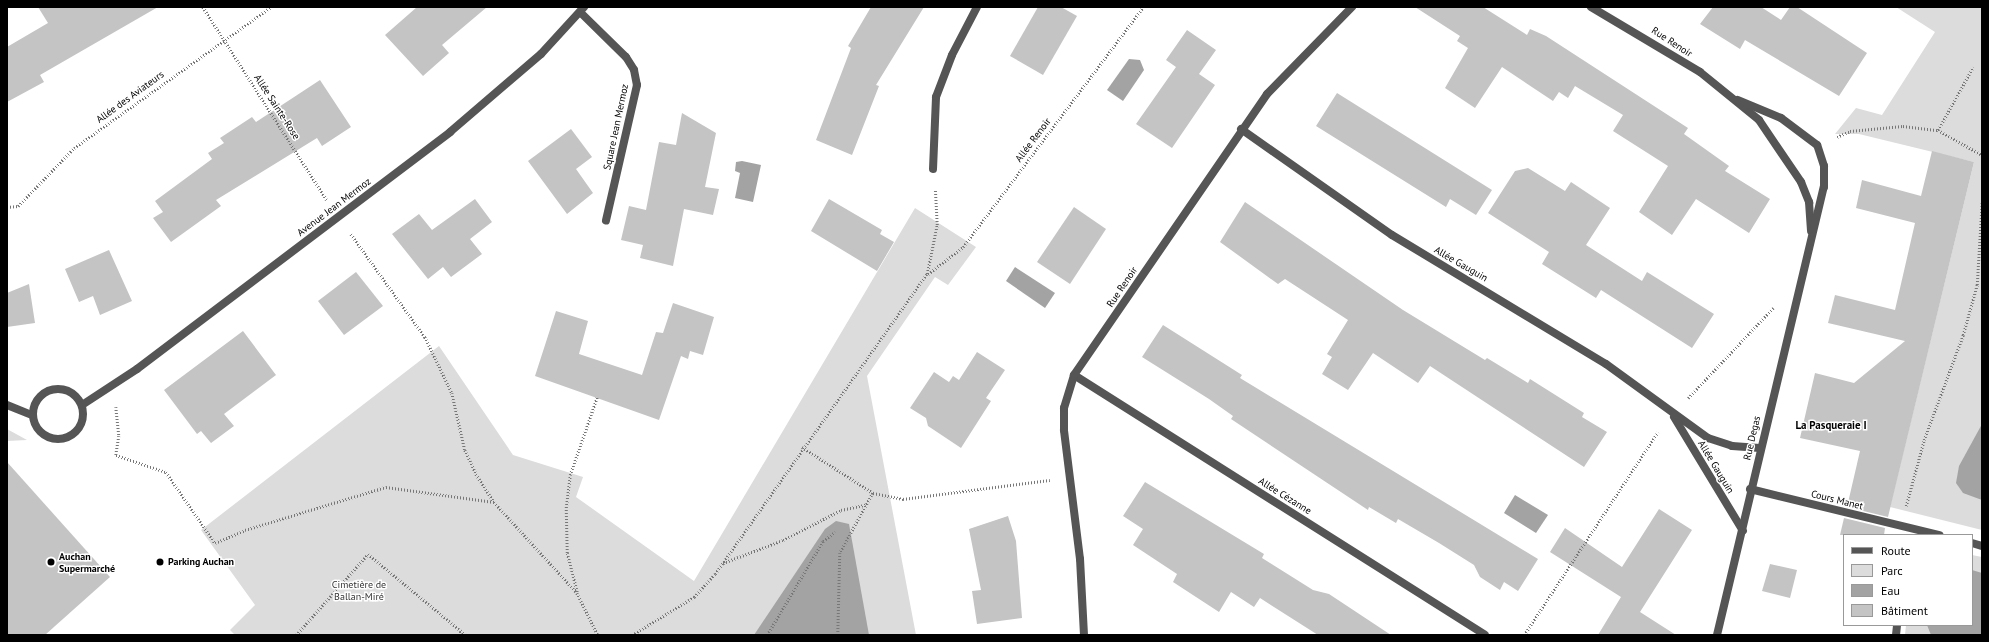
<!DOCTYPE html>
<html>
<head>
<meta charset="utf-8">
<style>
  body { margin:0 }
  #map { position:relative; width:1989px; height:642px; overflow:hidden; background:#fff; font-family:"PT Sans",sans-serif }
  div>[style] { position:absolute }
  .green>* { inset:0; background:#dcdcdc }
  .water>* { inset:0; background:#a3a3a3 }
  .building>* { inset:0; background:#c4c4c4 }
  .path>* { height:2.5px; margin-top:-1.25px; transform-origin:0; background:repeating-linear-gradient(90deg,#777 0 1px,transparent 0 3px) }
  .minor>* { height:8px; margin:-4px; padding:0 4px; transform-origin:4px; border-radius:4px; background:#555 }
  .tertiary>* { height:8px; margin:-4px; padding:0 4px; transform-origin:4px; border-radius:4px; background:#555 }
  .tertiary>.ring { margin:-4px; padding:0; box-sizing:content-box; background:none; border:8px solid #555; border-radius:50% }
  .dots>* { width:11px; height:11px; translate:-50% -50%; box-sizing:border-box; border:2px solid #fff; border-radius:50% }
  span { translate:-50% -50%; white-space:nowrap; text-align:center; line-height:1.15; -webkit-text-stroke:3px #fff; paint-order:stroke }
  .street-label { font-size:10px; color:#000 }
  .poi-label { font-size:10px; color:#000; font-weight:700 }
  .left { translate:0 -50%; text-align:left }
  .park-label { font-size:10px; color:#333 }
  .neighbourhood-label { font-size:11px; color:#000; font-weight:700 }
  .frame { position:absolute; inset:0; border:8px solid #000; pointer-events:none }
  .legend { position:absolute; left:1843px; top:534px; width:130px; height:92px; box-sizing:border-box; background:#fff; border:1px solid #999; margin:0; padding:5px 7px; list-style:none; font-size:12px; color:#000 }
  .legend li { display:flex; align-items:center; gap:8px; height:20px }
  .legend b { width:20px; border:1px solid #999 }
</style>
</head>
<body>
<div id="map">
  <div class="green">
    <i style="clip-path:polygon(1896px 7px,1982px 7px,1982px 530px,1890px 507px,1974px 162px,1859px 134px,1835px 134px,1856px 108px,1882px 115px,1935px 32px)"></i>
    <i style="clip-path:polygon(915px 208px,976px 247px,948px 285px,935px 277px,867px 376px,916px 635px,235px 635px,230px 630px,255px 605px,201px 530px,439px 346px,513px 455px,583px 477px,576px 497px,694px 581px)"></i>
    <i style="clip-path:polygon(7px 429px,27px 440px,7px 441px)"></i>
    <i style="clip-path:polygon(1972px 555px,1982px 557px,1982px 635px,1905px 635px,1906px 625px,1972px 625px)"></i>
  </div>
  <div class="water">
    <i style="clip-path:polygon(1129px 59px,1140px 60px,1144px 70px,1123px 101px,1107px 90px)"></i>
    <i style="clip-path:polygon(742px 161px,761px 165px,753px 202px,735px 198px,740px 173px,735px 171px,736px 162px)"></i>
    <i style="clip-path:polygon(1015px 267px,1055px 293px,1045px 308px,1006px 281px)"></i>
    <i style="clip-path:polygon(1982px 424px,1982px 500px,1963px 493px,1956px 483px,1959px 466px)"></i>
    <i style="clip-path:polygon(1515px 495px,1548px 515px,1536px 533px,1504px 513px)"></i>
    <i style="clip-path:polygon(836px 521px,849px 524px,869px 635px,754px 635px,825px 529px)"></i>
    <i style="clip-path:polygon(1972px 570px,1982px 573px,1982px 635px,1931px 635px,1927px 625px,1972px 625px)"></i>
  </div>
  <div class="building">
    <i style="clip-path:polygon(38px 7px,158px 7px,40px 75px,44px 82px,7px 102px,7px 47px,48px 23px)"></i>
    <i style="clip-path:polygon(417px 7px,487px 7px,442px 45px,449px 53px,423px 76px,385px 35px)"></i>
    <i style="clip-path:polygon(871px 7px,924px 7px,876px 85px,879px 86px,852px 155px,816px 140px,851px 48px,848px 46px)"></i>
    <i style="clip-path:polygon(1038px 7px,1061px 7px,1077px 16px,1043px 75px,1010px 56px)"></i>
    <i style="clip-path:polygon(1415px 7px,1483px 7px,1527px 35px,1530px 29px,1546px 36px,1688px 128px,1684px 134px,1729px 166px,1725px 171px,1770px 199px,1749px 233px,1696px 199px,1672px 235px,1639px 212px,1668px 166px,1613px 131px,1623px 115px,1575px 86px,1568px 98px,1559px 92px,1553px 101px,1502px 67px,1475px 108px,1445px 88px,1468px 48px,1457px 41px,1460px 36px)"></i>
    <i style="clip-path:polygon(1713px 7px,1761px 7px,1781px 20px,1790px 7px,1797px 7px,1867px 53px,1839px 96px,1745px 40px,1740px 49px,1700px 24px)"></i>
    <i style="clip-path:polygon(1187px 30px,1216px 50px,1199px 74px,1215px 85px,1172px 148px,1136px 124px,1176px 67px,1166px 60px)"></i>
    <i style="clip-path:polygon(320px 80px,351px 127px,322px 146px,317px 138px,216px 200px,221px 206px,171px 242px,153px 218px,163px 212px,155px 201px,212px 159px,208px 153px,224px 143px,220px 138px,252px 117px,256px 122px)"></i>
    <i style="clip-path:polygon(1337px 93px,1492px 190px,1476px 215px,1450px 199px,1446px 207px,1316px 126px)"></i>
    <i style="clip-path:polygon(682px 113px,716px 133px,705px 187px,719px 189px,713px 215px,684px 209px,673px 266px,640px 258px,643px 245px,621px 240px,629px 206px,646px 210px,659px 142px,676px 145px)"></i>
    <i style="clip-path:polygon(571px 129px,592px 157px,576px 169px,593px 193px,567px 214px,528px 161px)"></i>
    <i style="clip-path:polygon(1932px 151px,1974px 162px,1888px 517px,1847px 507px,1860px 451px,1800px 438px,1815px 373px,1854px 383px,1905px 341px,1828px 323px,1835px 295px,1895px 310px,1915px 223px,1856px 208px,1862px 180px,1921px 196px)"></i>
    <i style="clip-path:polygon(1528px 168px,1565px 191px,1571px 182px,1610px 208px,1586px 245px,1642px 281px,1647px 272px,1714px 314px,1692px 348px,1601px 290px,1596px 298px,1542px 264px,1549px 252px,1488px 213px,1515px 171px)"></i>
    <i style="clip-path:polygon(475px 199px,492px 222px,470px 239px,482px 254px,451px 277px,443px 267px,428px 279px,392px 234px,419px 214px,432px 230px)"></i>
    <i style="clip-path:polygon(829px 199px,882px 230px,880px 234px,894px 242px,877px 271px,811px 231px)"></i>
    <i style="clip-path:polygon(1245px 202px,1403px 310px,1485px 360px,1487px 358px,1528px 383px,1530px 379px,1584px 413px,1582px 417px,1607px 432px,1584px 467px,1430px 366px,1418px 383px,1373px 353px,1348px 390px,1322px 374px,1332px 357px,1327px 354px,1348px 320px,1285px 279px,1278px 284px,1220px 242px)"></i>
    <i style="clip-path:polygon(1074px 207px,1106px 229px,1070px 284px,1037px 262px)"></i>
    <i style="clip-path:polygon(109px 250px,132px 301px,100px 315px,93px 296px,79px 302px,65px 269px)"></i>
    <i style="clip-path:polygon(356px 272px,383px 306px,344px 335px,318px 301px)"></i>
    <i style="clip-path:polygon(29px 284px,35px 323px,7px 327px,7px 293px)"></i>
    <i style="clip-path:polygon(673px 303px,714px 317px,703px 355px,690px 351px,688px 359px,681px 356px,659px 420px,535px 376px,556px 311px,588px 321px,579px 354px,642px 375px,656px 332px,663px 333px)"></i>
    <i style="clip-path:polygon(1163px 325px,1242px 375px,1240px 378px,1538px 559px,1518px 591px,1504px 582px,1500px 590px,1480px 577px,1474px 565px,1439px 543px,1398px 519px,1396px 523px,1369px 507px,1368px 510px,1231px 419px,1233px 416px,1209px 399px,1142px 357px)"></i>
    <i style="clip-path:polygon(243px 331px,276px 375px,224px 414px,234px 426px,211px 443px,201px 431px,197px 434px,164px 390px)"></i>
    <i style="clip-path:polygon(977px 352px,1005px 370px,986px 398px,991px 401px,961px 448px,928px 426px,926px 418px,910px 408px,934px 372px,949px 382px,953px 376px,959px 380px)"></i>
    <i style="clip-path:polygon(7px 462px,110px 577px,45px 635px,7px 635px)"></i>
    <i style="clip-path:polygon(1145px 482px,1264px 554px,1262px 558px,1313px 590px,1329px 594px,1391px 635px,1318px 635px,1260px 598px,1254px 607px,1231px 592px,1219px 612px,1173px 582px,1177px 574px,1133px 545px,1143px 529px,1123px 516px)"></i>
    <i style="clip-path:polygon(1659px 509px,1692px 530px,1640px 612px,1676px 635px,1598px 635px,1621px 597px,1550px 552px,1565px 528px,1622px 567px)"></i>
    <i style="clip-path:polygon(1008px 516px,1016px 541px,1022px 618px,977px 624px,972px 591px,981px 590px,969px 529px)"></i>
    <i style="clip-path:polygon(1844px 518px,1885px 528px,1884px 535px,1840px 535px)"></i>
    <i style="clip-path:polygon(1770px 564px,1797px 570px,1790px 598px,1762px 591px)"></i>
  </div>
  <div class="path">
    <i style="left:203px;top:7px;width:229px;rotate:57.3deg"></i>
    <i style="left:1938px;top:130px;width:72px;rotate:-60.9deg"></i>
    <i style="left:1837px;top:137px;width:14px;rotate:-25deg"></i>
    <i style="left:1850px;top:131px;width:53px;rotate:-5.4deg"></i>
    <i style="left:1903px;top:126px;width:35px;rotate:7deg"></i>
    <i style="left:1938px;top:130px;width:51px;rotate:29.6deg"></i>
    <i style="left:7px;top:207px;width:11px;rotate:-5deg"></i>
    <i style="left:18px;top:206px;width:81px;rotate:-46deg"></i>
    <i style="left:74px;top:148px;width:242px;rotate:-35.6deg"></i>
    <i style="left:351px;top:234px;width:127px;rotate:54.3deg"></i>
    <i style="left:425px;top:337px;width:62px;rotate:64.3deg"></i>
    <i style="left:452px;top:393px;width:58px;rotate:77.2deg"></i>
    <i style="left:465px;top:450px;width:26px;rotate:65deg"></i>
    <i style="left:476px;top:474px;width:33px;rotate:57deg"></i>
    <i style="left:494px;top:502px;width:123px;rotate:47.6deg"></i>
    <i style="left:577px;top:593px;width:47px;rotate:63.4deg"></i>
    <i style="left:928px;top:274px;width:44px;rotate:-37.6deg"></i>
    <i style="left:963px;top:247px;width:300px;rotate:-53.1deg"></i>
    <i style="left:1688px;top:398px;width:124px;rotate:-46.6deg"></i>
    <i style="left:116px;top:407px;width:29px;rotate:84deg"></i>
    <i style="left:119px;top:436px;width:19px;rotate:99deg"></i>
    <i style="left:116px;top:455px;width:53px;rotate:18.8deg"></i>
    <i style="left:166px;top:472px;width:86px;rotate:55.4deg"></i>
    <i style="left:215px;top:543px;width:33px;rotate:-23deg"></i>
    <i style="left:245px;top:530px;width:147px;rotate:-17deg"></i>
    <i style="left:386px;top:487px;width:109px;rotate:7.9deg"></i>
    <i style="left:802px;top:447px;width:85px;rotate:32.9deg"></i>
    <i style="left:873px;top:493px;width:68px;rotate:118.8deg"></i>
    <i style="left:840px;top:553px;width:82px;rotate:91.4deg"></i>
    <i style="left:873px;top:493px;width:31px;rotate:11deg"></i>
    <i style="left:903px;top:499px;width:148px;rotate:-7.4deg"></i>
    <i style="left:1906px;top:506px;width:68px;rotate:-74.7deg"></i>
    <i style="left:1924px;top:440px;width:112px;rotate:-69.6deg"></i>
    <i style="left:1963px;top:335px;width:52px;rotate:-74.4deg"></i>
    <i style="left:1977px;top:285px;width:83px;rotate:-86.6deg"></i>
    <i style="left:723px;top:563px;width:64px;rotate:-21deg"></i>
    <i style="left:783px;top:540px;width:65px;rotate:-27.3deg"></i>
    <i style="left:841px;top:510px;width:25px;rotate:-12deg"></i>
    <i style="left:577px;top:592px;width:40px;rotate:-104.4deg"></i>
    <i style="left:567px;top:553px;width:45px;rotate:-91.3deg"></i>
    <i style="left:566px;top:508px;width:33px;rotate:-83deg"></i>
    <i style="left:570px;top:475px;width:83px;rotate:-70.9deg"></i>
    <i style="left:296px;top:635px;width:108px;rotate:-48.4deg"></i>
    <i style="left:368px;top:554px;width:127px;rotate:39.6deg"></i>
    <i style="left:458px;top:635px;width:5px;rotate:-53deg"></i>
    <i style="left:632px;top:635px;width:73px;rotate:-31.5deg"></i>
    <i style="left:694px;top:597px;width:31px;rotate:-48deg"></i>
    <i style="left:715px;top:574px;width:367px;rotate:-54.8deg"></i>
    <i style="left:927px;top:274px;width:50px;rotate:-78.5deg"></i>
    <i style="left:937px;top:225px;width:36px;rotate:-93deg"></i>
    <i style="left:767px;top:635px;width:109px;rotate:-59.2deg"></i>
    <i style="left:823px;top:541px;width:15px;rotate:-37deg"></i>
    <i style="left:1524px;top:635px;width:243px;rotate:-56.6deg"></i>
  </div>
  <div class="minor">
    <i style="left:1591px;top:7px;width:127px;rotate:30.8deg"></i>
    <i style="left:1700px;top:72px;width:76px;rotate:39.1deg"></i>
    <i style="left:1759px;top:120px;width:75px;rotate:55.9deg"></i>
    <i style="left:1801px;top:182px;width:22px;rotate:68deg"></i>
    <i style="left:1809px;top:202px;width:29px;rotate:86deg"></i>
    <i style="left:580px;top:12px;width:64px;rotate:44.4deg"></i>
    <i style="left:626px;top:57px;width:15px;rotate:58deg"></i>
    <i style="left:634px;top:70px;width:15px;rotate:79deg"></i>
    <i style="left:637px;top:85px;width:139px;rotate:102.9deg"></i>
    <i style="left:1241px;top:129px;width:184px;rotate:35.1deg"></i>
    <i style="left:1392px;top:235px;width:250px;rotate:31.1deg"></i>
    <i style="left:1606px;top:364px;width:126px;rotate:36deg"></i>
    <i style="left:1708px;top:438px;width:25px;rotate:18deg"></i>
    <i style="left:1732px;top:446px;width:28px;rotate:4deg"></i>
    <i style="left:933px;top:169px;width:72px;rotate:-87.6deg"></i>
    <i style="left:936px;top:97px;width:45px;rotate:-69.1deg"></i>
    <i style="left:952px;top:55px;width:54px;rotate:-62.5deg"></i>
    <i style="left:1074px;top:375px;width:486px;rotate:32.3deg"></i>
    <i style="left:1674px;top:417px;width:133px;rotate:58.8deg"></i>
    <i style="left:1750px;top:489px;width:195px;rotate:13.7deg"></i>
    <i style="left:1972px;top:543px;width:10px;rotate:17deg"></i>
    <i style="left:1084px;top:635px;width:76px;rotate:-93deg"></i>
    <i style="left:1080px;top:559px;width:130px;rotate:-97.1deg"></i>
    <i style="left:1064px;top:430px;width:22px;rotate:-90deg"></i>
    <i style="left:1064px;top:408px;width:34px;rotate:-73deg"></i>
    <i style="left:1074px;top:375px;width:341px;rotate:-55.5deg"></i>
    <i style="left:1267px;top:94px;width:122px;rotate:-45.7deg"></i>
    <i style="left:1717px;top:635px;width:461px;rotate:-76.6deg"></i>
    <i style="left:1824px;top:187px;width:21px;rotate:-90deg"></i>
    <i style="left:1824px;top:166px;width:22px;rotate:-108deg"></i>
    <i style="left:1817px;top:145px;width:45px;rotate:-143.1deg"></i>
    <i style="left:1781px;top:118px;width:47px;rotate:-157.3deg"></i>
    <i style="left:1896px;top:635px;width:10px;rotate:-84deg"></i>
  </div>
  <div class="tertiary">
    <i class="ring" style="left:33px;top:389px;width:42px;height:42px"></i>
    <i style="left:7px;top:405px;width:27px;rotate:22deg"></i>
    <i style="left:82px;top:405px;width:66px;rotate:-33.2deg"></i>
    <i style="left:137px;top:369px;width:393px;rotate:-37.1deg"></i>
    <i style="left:450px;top:132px;width:120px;rotate:-40.6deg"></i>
    <i style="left:541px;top:54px;width:64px;rotate:-47.5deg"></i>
  </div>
  <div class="dots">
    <i style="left:51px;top:562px;background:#000"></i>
    <i style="left:160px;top:562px;background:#000"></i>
  </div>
  <div class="street-label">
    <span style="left:1672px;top:42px;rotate:33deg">Rue Renoir</span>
    <span style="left:130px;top:97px;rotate:-36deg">Allée des Aviateurs</span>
    <span style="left:277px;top:107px;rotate:57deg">Allée Sainte-Rose</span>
    <span style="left:616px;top:127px;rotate:-78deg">Square Jean Mermoz</span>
    <span style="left:1033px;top:140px;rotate:-53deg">Allée Renoir</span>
    <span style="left:334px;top:207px;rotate:-37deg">Avenue Jean Mermoz</span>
    <span style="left:1461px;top:264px;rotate:30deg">Allée Gauguin</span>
    <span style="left:1122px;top:287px;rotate:-56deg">Rue Renoir</span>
    <span style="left:1752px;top:438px;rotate:-77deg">Rue Degas</span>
    <span style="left:1716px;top:467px;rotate:59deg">Allée Gauguin</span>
    <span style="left:1285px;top:496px;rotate:32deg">Allée Cézanne</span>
    <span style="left:1837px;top:500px;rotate:14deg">Cours Manet</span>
  </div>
  <div class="poi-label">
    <span class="left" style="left:59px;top:562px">Auchan<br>Supermarché</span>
    <span class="left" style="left:168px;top:562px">Parking Auchan</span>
  </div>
  <div class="park-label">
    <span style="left:359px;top:590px">Cimetière de<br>Ballan-Miré</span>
  </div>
  <div class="neighbourhood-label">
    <span style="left:1831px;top:425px">La Pasqueraie I</span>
  </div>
  <div class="frame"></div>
  <ul class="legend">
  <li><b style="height:5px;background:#555"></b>Route</li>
  <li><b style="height:11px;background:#dcdcdc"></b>Parc</li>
  <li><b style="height:11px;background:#a3a3a3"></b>Eau</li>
  <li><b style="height:11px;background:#c4c4c4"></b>Bâtiment</li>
  </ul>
</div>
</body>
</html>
